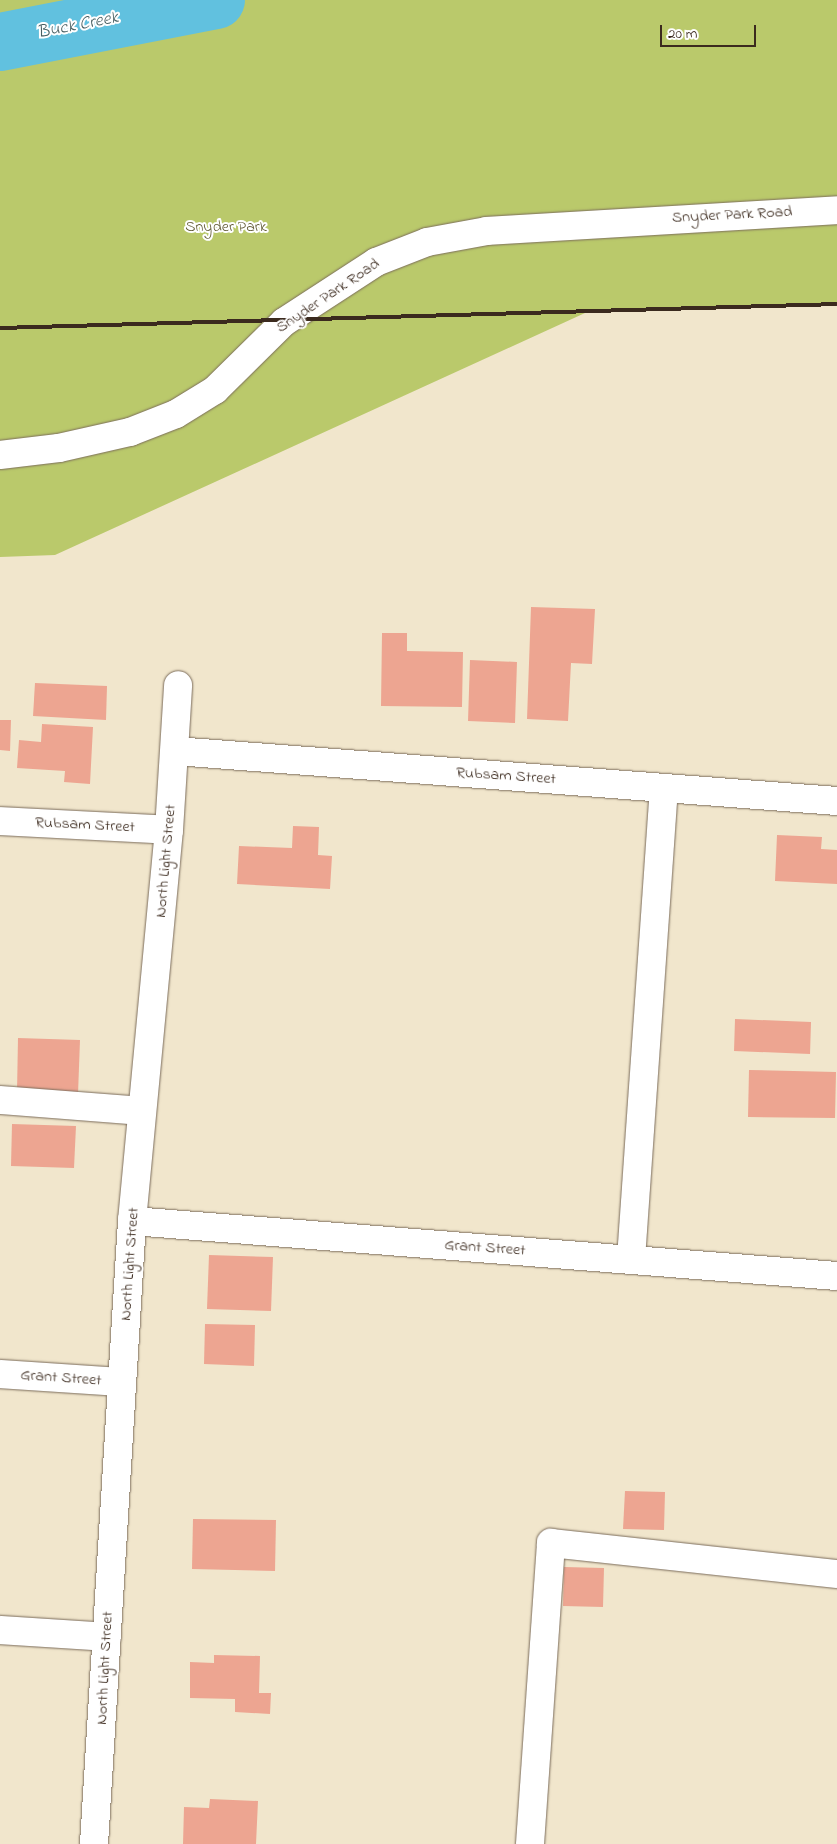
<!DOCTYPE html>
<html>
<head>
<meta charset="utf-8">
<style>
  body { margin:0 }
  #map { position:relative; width:837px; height:1844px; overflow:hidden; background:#f1e6cc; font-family:"Indie Flower",sans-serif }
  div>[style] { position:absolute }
  .green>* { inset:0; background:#bac96b }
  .river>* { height:58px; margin:-29px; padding:0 29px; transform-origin:29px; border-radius:29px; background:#61c1df }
  .building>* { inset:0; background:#eda591 }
  .roads { filter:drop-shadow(0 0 1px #7b6c5b) drop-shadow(0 0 1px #7b6c5b) }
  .minor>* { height:28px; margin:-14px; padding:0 14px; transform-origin:14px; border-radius:14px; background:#fff }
  .rail>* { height:4px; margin:-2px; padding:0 2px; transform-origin:2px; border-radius:2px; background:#3b2a1e }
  span { translate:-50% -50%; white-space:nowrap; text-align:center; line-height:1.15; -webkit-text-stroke:4px #fff; paint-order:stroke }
  .street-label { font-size:16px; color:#3b2a1e }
  .park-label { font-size:16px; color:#615a35 }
  .water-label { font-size:18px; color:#485f62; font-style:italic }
  .scale { position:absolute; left:660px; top:25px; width:96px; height:22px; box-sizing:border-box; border:2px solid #3b2a1e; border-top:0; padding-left:6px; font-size:15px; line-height:18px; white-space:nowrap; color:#3b2a1e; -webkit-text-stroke:4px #fff; paint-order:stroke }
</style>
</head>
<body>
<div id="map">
  <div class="green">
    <i style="clip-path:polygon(0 0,837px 0,837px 304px,585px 313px,55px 555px,0 557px)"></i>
  </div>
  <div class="river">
    <i style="left:0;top:42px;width:220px;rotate:-11deg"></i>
  </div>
  <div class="building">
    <i style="clip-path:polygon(531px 607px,595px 609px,592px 664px,571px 663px,568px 721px,527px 719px)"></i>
    <i style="clip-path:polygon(382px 633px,407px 633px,407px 651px,463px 652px,462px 707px,381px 706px)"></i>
    <i style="clip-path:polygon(470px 660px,517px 662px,515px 723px,468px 721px)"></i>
    <i style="clip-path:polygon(35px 683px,107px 686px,106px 720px,33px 716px)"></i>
    <i style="clip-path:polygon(0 720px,11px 720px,10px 751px,0 750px)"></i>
    <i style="clip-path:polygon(42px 724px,93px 727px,90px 784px,64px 782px,65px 771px,17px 768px,19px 740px,41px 742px)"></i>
    <i style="clip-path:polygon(293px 826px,319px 827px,318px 855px,332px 856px,330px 889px,237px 884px,239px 846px,292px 848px)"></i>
    <i style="clip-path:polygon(777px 835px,822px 837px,821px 849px,837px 850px,837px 884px,775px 881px)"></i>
    <i style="clip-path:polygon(735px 1019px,811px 1022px,810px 1054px,734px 1051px)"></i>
    <i style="clip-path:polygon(18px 1038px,80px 1040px,78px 1094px,17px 1092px)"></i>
    <i style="clip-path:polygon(749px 1070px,836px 1072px,835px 1118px,748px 1117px)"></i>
    <i style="clip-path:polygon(12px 1124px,76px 1126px,74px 1168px,11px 1166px)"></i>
    <i style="clip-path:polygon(209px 1255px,273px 1257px,271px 1311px,207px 1309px)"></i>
    <i style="clip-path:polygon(205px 1324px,255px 1325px,254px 1366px,204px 1364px)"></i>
    <i style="clip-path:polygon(625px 1491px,665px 1492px,664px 1530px,623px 1529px)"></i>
    <i style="clip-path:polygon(193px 1519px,276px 1520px,275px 1571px,192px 1569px)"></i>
    <i style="clip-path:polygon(564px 1567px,604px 1568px,603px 1607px,563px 1606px)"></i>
    <i style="clip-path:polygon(214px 1655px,260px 1656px,259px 1693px,271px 1693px,270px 1714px,235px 1712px,235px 1699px,190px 1698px,190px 1662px,214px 1663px)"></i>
    <i style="clip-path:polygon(210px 1799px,258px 1801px,256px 1844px,183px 1844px,184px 1807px,209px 1808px)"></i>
  </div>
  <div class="roads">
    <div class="minor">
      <i style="left:0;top:455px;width:59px;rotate:-6.8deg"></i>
      <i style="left:59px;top:448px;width:73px;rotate:-12.7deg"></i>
      <i style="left:130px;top:432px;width:49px;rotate:-21.4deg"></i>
      <i style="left:176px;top:414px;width:46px;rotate:-31.6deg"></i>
      <i style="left:215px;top:390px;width:97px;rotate:-44.6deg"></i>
      <i style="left:284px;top:322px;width:110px;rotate:-33.1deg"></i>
      <i style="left:376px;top:262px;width:55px;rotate:-21.4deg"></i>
      <i style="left:427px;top:242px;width:61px;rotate:-10.4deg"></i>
      <i style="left:487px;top:231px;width:351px;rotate:-3.4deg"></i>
      <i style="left:175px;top:751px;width:664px;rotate:4.32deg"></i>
      <i style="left:0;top:821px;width:169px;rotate:3deg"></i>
      <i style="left:0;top:1100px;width:142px;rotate:4.4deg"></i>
      <i style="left:132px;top:1221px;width:707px;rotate:4.46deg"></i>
      <i style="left:631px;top:1259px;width:472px;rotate:-86deg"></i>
      <i style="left:0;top:1374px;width:122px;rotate:3.8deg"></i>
      <i style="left:0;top:1630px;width:107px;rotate:3.7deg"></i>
      <i style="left:94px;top:1844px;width:624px;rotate:-86.51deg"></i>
      <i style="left:132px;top:1221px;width:393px;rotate:-84.6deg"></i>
      <i style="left:169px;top:830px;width:145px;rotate:-86.4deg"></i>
      <i style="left:530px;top:1844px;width:302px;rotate:-86deg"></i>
      <i style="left:551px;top:1543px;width:288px;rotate:6.2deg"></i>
    </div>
  </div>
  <div class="rail">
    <i style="left:0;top:328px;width:837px;rotate:-1.64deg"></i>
  </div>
  <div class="street-label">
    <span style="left:732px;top:215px;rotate:-3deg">Snyder Park Road</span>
    <span style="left:328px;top:296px;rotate:-34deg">Snyder Park Road</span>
    <span style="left:506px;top:776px;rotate:4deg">Rubsam Street</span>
    <span style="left:85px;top:825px;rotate:3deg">Rubsam Street</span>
    <span style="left:166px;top:861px;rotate:-85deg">North Light Street</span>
    <span style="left:485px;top:1248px;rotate:4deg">Grant Street</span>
    <span style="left:130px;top:1264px;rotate:-86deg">North Light Street</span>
    <span style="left:61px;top:1378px;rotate:4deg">Grant Street</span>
    <span style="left:105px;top:1668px;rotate:-87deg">North Light Street</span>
  </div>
  <div class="park-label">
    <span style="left:226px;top:227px">Snyder Park</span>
  </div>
  <div class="water-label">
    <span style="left:78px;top:26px;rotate:-11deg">Buck Creek</span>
  </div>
  <div class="scale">20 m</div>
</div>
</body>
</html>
